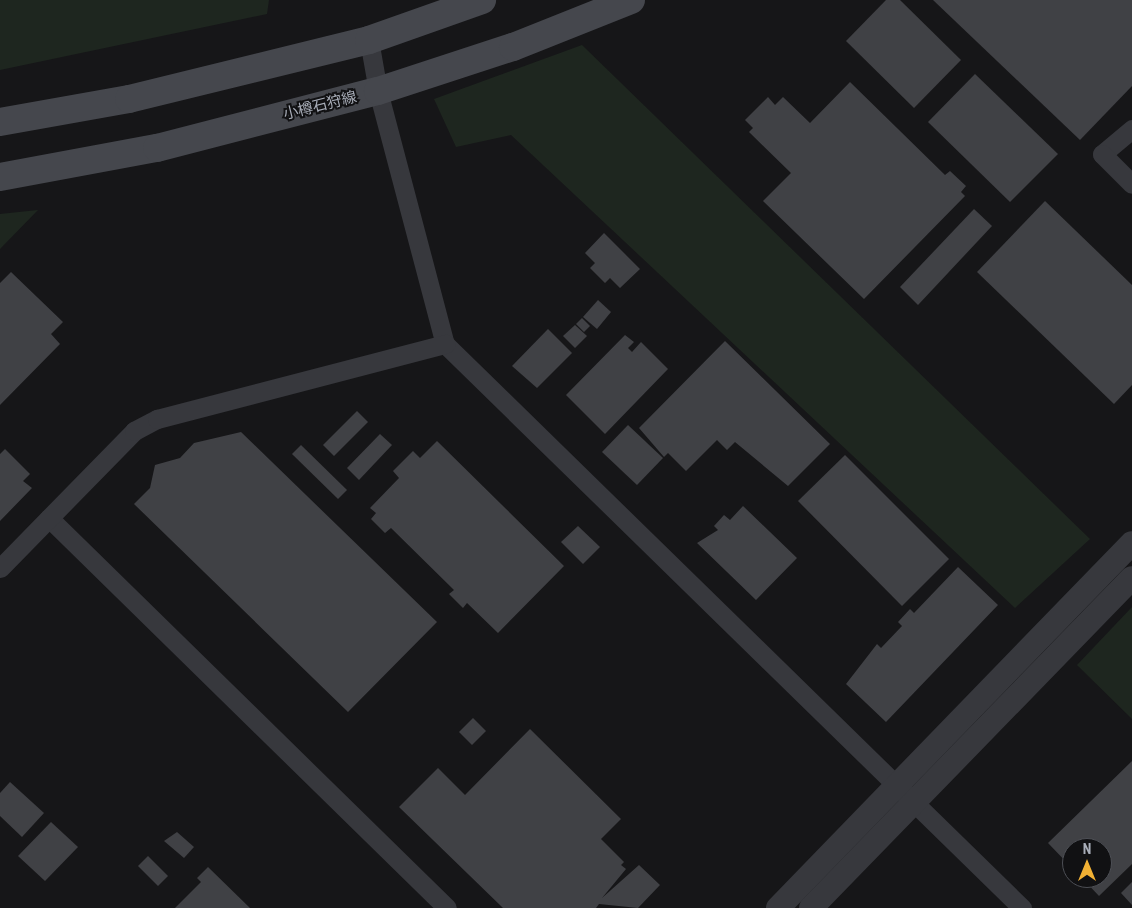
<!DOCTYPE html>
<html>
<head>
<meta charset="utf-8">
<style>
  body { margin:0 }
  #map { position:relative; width:1132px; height:908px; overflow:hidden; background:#161618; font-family:"Roboto Condensed","Noto Sans JP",sans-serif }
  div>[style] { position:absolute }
  .green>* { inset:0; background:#1e261f }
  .building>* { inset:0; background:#404145 }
  .minor>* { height:19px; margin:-9.5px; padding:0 9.5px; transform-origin:9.5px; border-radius:9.5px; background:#37383d }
  .tertiary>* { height:24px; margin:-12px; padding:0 12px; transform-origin:12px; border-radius:12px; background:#37383d }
  .secondary>* { height:28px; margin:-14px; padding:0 14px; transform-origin:14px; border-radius:14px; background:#45474d }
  span { translate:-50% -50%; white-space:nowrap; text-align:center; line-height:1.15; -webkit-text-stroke:4px #111113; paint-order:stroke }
  .street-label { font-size:15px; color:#a8adb8 }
  .north { position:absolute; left:1062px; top:838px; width:50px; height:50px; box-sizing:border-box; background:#111113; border:1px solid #4d4f55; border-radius:50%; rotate:0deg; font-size:14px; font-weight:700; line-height:20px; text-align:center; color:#a8adb8 }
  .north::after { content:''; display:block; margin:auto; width:18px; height:22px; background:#f2b134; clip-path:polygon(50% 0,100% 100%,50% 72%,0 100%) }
</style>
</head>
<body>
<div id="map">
  <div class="green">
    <i style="clip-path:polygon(0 0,269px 0,267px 14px,0 70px)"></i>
    <i style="clip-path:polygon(582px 45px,1090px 539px,1015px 608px,511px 135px,456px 147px,434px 99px)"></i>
    <i style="clip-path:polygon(38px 210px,0 249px,0 214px)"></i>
    <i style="clip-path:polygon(1132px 607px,1132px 719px,1077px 665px)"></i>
  </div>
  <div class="building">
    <i style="clip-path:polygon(886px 0,900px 0,961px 60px,914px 108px,846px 41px)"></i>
    <i style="clip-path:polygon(933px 0,1132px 0,1132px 86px,1080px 140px)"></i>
    <i style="clip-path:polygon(975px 74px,1058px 154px,1010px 202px,928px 122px)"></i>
    <i style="clip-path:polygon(850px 82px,945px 175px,950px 171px,966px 186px,961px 192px,965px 196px,864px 299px,763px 201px,791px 173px,749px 132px,753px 128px,745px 120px,768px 97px,775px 105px,783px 97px,810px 123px)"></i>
    <i style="clip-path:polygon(1045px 201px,1132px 285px,1132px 385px,1114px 404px,977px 272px)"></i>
    <i style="clip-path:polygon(974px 209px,992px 226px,918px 305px,900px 287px)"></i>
    <i style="clip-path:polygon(604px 233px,640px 269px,620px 288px,610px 278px,605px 283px,590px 268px,595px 263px,585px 253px)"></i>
    <i style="clip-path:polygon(11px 272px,63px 322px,51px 334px,60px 344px,0 405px,0 283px)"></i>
    <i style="clip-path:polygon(598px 300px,611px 312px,597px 329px,583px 317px)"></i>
    <i style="clip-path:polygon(582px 318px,590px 326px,584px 332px,576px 324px)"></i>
    <i style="clip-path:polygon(575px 325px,587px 336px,575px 348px,563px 336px)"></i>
    <i style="clip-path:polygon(548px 329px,572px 353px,537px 388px,512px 366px)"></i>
    <i style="clip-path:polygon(625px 335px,634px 342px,628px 348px,632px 352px,641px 342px,668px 369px,605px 434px,566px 395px)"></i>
    <i style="clip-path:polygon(725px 341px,830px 444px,788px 486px,735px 442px,727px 450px,717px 440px,686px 471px,668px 453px,664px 457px,639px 428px)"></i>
    <i style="clip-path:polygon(357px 411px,368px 422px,334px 456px,323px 445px)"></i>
    <i style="clip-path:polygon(628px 425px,663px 458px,637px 485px,602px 452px)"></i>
    <i style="clip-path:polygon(241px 432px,437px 622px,348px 712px,134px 504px,150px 488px,155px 465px,180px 458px,194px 443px)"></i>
    <i style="clip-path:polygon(380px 434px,392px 445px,359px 480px,347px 468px)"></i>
    <i style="clip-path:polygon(437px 441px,564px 566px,498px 633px,467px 603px,463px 608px,449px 594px,454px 590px,391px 528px,385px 533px,371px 519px,376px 513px,370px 508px,399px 478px,393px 471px,413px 451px,420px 458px)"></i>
    <i style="clip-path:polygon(301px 445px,347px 490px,338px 499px,292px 454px)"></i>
    <i style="clip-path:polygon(5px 449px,30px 474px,23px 481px,32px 488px,0 521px,0 454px)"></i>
    <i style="clip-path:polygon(845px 455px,949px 559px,902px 606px,798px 501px)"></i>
    <i style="clip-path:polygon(743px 506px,797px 558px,756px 600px,697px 543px,718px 530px,714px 526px,724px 515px,730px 520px)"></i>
    <i style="clip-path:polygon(578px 526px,600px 547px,583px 564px,561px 542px)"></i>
    <i style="clip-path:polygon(958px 567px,998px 605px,886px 722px,846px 684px,877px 644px,881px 648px,902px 626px,898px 622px,910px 609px,914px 613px)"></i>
    <i style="clip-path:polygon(473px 718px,486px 731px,472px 745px,459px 732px)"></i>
    <i style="clip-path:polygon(530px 729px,621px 819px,601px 839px,624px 862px,621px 865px,626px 869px,602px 898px,639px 865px,660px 885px,638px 908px,599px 904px,596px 908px,503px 908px,399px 807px,438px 768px,465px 795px)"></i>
    <i style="clip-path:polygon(1132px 761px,1132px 864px,1099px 896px,1082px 878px,1102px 878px,1102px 848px,1072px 848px,1072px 868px,1048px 843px)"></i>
    <i style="clip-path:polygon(10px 782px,44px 813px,22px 837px,0 816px,0 793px)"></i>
    <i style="clip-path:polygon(51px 822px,78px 847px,45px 881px,18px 856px)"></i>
    <i style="clip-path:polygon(177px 832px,194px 847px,184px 858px,164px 841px)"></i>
    <i style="clip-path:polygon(148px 856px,168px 876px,158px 886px,138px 866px)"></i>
    <i style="clip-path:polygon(208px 867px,250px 908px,175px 908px,201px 882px,197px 878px)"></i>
    <i style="clip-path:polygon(1132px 882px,1132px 905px,1121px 893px)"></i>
  </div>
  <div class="minor">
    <i style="left:369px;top:40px;width:52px;rotate:80deg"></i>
    <i style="left:378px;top:91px;width:262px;rotate:75.2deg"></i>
    <i style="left:445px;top:344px;width:807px;rotate:44.35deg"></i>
    <i style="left:1132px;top:129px;width:39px;rotate:140deg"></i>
    <i style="left:1102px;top:154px;width:42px;rotate:45deg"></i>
    <i style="left:49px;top:518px;width:557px;rotate:44.42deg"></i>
    <i style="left:0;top:568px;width:192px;rotate:-45.6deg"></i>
    <i style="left:134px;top:431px;width:26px;rotate:-28deg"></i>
    <i style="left:157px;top:419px;width:298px;rotate:-14.6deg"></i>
  </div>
  <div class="tertiary">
    <i style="left:778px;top:908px;width:508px;rotate:-45.88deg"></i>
    <i style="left:811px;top:908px;width:460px;rotate:-45.8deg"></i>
  </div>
  <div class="secondary">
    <i style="left:0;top:122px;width:131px;rotate:-10.1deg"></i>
    <i style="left:129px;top:99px;width:247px;rotate:-13.8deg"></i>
    <i style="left:369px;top:40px;width:120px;rotate:-19.5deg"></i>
    <i style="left:0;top:177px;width:160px;rotate:-10.5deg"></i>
    <i style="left:157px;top:148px;width:228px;rotate:-14.5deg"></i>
    <i style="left:378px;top:91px;width:142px;rotate:-18.1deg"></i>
    <i style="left:513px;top:47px;width:127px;rotate:-21.7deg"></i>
  </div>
  <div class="street-label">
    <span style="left:320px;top:106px;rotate:-14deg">小樽石狩線</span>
  </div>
  <div class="north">N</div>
</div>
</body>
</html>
